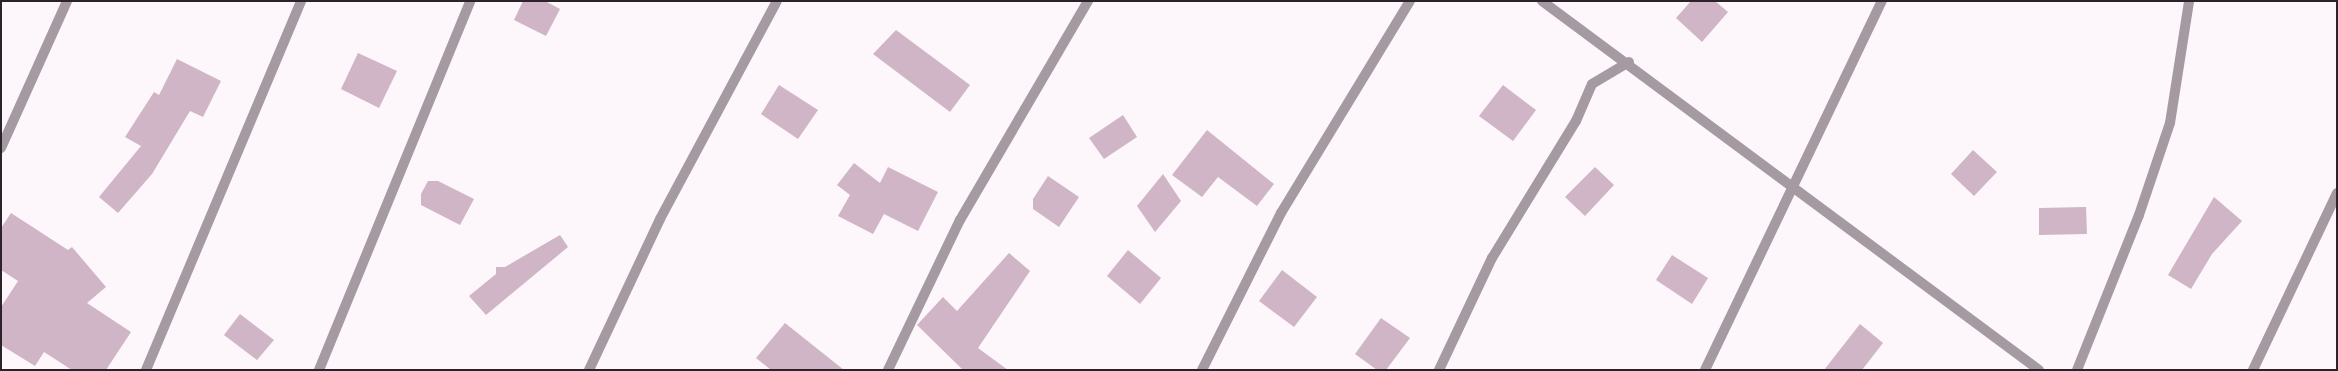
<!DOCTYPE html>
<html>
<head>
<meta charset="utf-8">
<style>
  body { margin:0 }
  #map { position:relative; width:2338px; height:371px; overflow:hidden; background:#fdf7fb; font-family:Quicksand,sans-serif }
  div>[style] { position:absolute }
  .building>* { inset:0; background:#cfb5c6 }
  .minor>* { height:10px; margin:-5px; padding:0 5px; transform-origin:5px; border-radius:5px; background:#a59aa1 }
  span { translate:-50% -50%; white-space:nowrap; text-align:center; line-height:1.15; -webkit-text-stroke:3px #fff; paint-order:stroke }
  .frame { position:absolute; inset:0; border:2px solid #2c2229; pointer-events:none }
</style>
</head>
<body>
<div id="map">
  <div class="building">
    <i style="clip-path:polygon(523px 1px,545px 1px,560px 9px,546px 36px,514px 20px)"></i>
    <i style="clip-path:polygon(1691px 1px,1715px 1px,1728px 12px,1702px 42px,1676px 18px)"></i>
    <i style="clip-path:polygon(896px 30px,970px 85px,950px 112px,873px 54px)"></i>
    <i style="clip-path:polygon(358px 53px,397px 71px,379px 108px,341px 89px)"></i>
    <i style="clip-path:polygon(177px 59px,221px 81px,203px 117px,190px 111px,152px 174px,118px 213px,99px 197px,141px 146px,125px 137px,154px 92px,159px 95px)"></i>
    <i style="clip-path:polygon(779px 85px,818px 110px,798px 139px,761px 114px)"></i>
    <i style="clip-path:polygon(1503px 85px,1536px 110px,1513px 141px,1479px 116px)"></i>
    <i style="clip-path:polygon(1123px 115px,1137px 137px,1104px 159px,1089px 138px)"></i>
    <i style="clip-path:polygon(1207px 130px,1274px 184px,1257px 206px,1218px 177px,1202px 197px,1172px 175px)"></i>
    <i style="clip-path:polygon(1973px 150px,1997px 172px,1974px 196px,1951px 174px)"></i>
    <i style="clip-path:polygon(854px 163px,880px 183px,888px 167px,938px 192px,918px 231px,884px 214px,873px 234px,838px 216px,850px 195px,837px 185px)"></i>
    <i style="clip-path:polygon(1595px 167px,1614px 185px,1585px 216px,1565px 197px)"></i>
    <i style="clip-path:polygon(1163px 174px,1181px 201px,1155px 232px,1137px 206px)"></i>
    <i style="clip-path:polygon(1048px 176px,1079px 197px,1059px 227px,1033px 209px,1033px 199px)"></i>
    <i style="clip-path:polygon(428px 181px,438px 181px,474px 199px,460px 225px,421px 205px,421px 194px)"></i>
    <i style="clip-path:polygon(2214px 197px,2242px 221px,2212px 254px,2191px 289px,2168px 275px)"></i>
    <i style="clip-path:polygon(2086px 207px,2087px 234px,2039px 235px,2039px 208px)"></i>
    <i style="clip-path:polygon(11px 213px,68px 250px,72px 247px,106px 287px,87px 303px,131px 332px,106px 370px,72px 370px,44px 352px,35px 366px,1px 345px,1px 307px,18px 281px,1px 270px,1px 228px)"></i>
    <i style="clip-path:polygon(560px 235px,568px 247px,486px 315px,469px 296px,496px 274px,496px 267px,505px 267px)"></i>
    <i style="clip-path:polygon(1128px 250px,1161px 278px,1140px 304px,1107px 276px)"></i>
    <i style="clip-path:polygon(1009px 253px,1030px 271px,978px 348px,1008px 370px,963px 370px,917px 325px,943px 297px,957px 311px)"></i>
    <i style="clip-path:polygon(1672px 255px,1708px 278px,1692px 304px,1656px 280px)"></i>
    <i style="clip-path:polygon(1282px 270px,1317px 297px,1294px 327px,1259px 301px)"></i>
    <i style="clip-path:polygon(240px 314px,274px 340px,257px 360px,224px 335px)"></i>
    <i style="clip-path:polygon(1381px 318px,1410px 338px,1386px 370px,1377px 370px,1355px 354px)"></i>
    <i style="clip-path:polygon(785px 323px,844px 370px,771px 370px,756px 358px)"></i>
    <i style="clip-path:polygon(1860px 324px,1883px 343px,1862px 370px,1824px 370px)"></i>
  </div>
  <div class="minor">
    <i style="left:1542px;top:1px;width:619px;rotate:36.59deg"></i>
    <i style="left:1px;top:148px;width:161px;rotate:-65.8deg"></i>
    <i style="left:146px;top:370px;width:400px;rotate:-67.2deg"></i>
    <i style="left:319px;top:370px;width:399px;rotate:-67.7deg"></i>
    <i style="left:589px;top:370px;width:167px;rotate:-64.8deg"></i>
    <i style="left:660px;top:219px;width:247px;rotate:-61.8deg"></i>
    <i style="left:888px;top:370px;width:166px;rotate:-64.4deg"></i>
    <i style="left:960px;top:220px;width:254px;rotate:-59.7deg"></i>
    <i style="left:1202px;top:370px;width:176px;rotate:-63.3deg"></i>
    <i style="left:1281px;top:213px;width:248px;rotate:-58.7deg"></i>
    <i style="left:1439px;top:370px;width:124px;rotate:-64.7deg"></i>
    <i style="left:1492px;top:258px;width:161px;rotate:-58.5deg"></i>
    <i style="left:1576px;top:121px;width:40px;rotate:-66.6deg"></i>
    <i style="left:1592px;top:84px;width:43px;rotate:-30.7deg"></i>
    <i style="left:1705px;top:370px;width:409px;rotate:-64.4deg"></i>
    <i style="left:2077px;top:370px;width:167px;rotate:-68.2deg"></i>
    <i style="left:2139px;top:215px;width:97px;rotate:-71.4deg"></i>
    <i style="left:2170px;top:123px;width:123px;rotate:-81.1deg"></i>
    <i style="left:2253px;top:370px;width:196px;rotate:-64.6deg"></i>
  </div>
  <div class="frame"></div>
</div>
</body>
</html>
